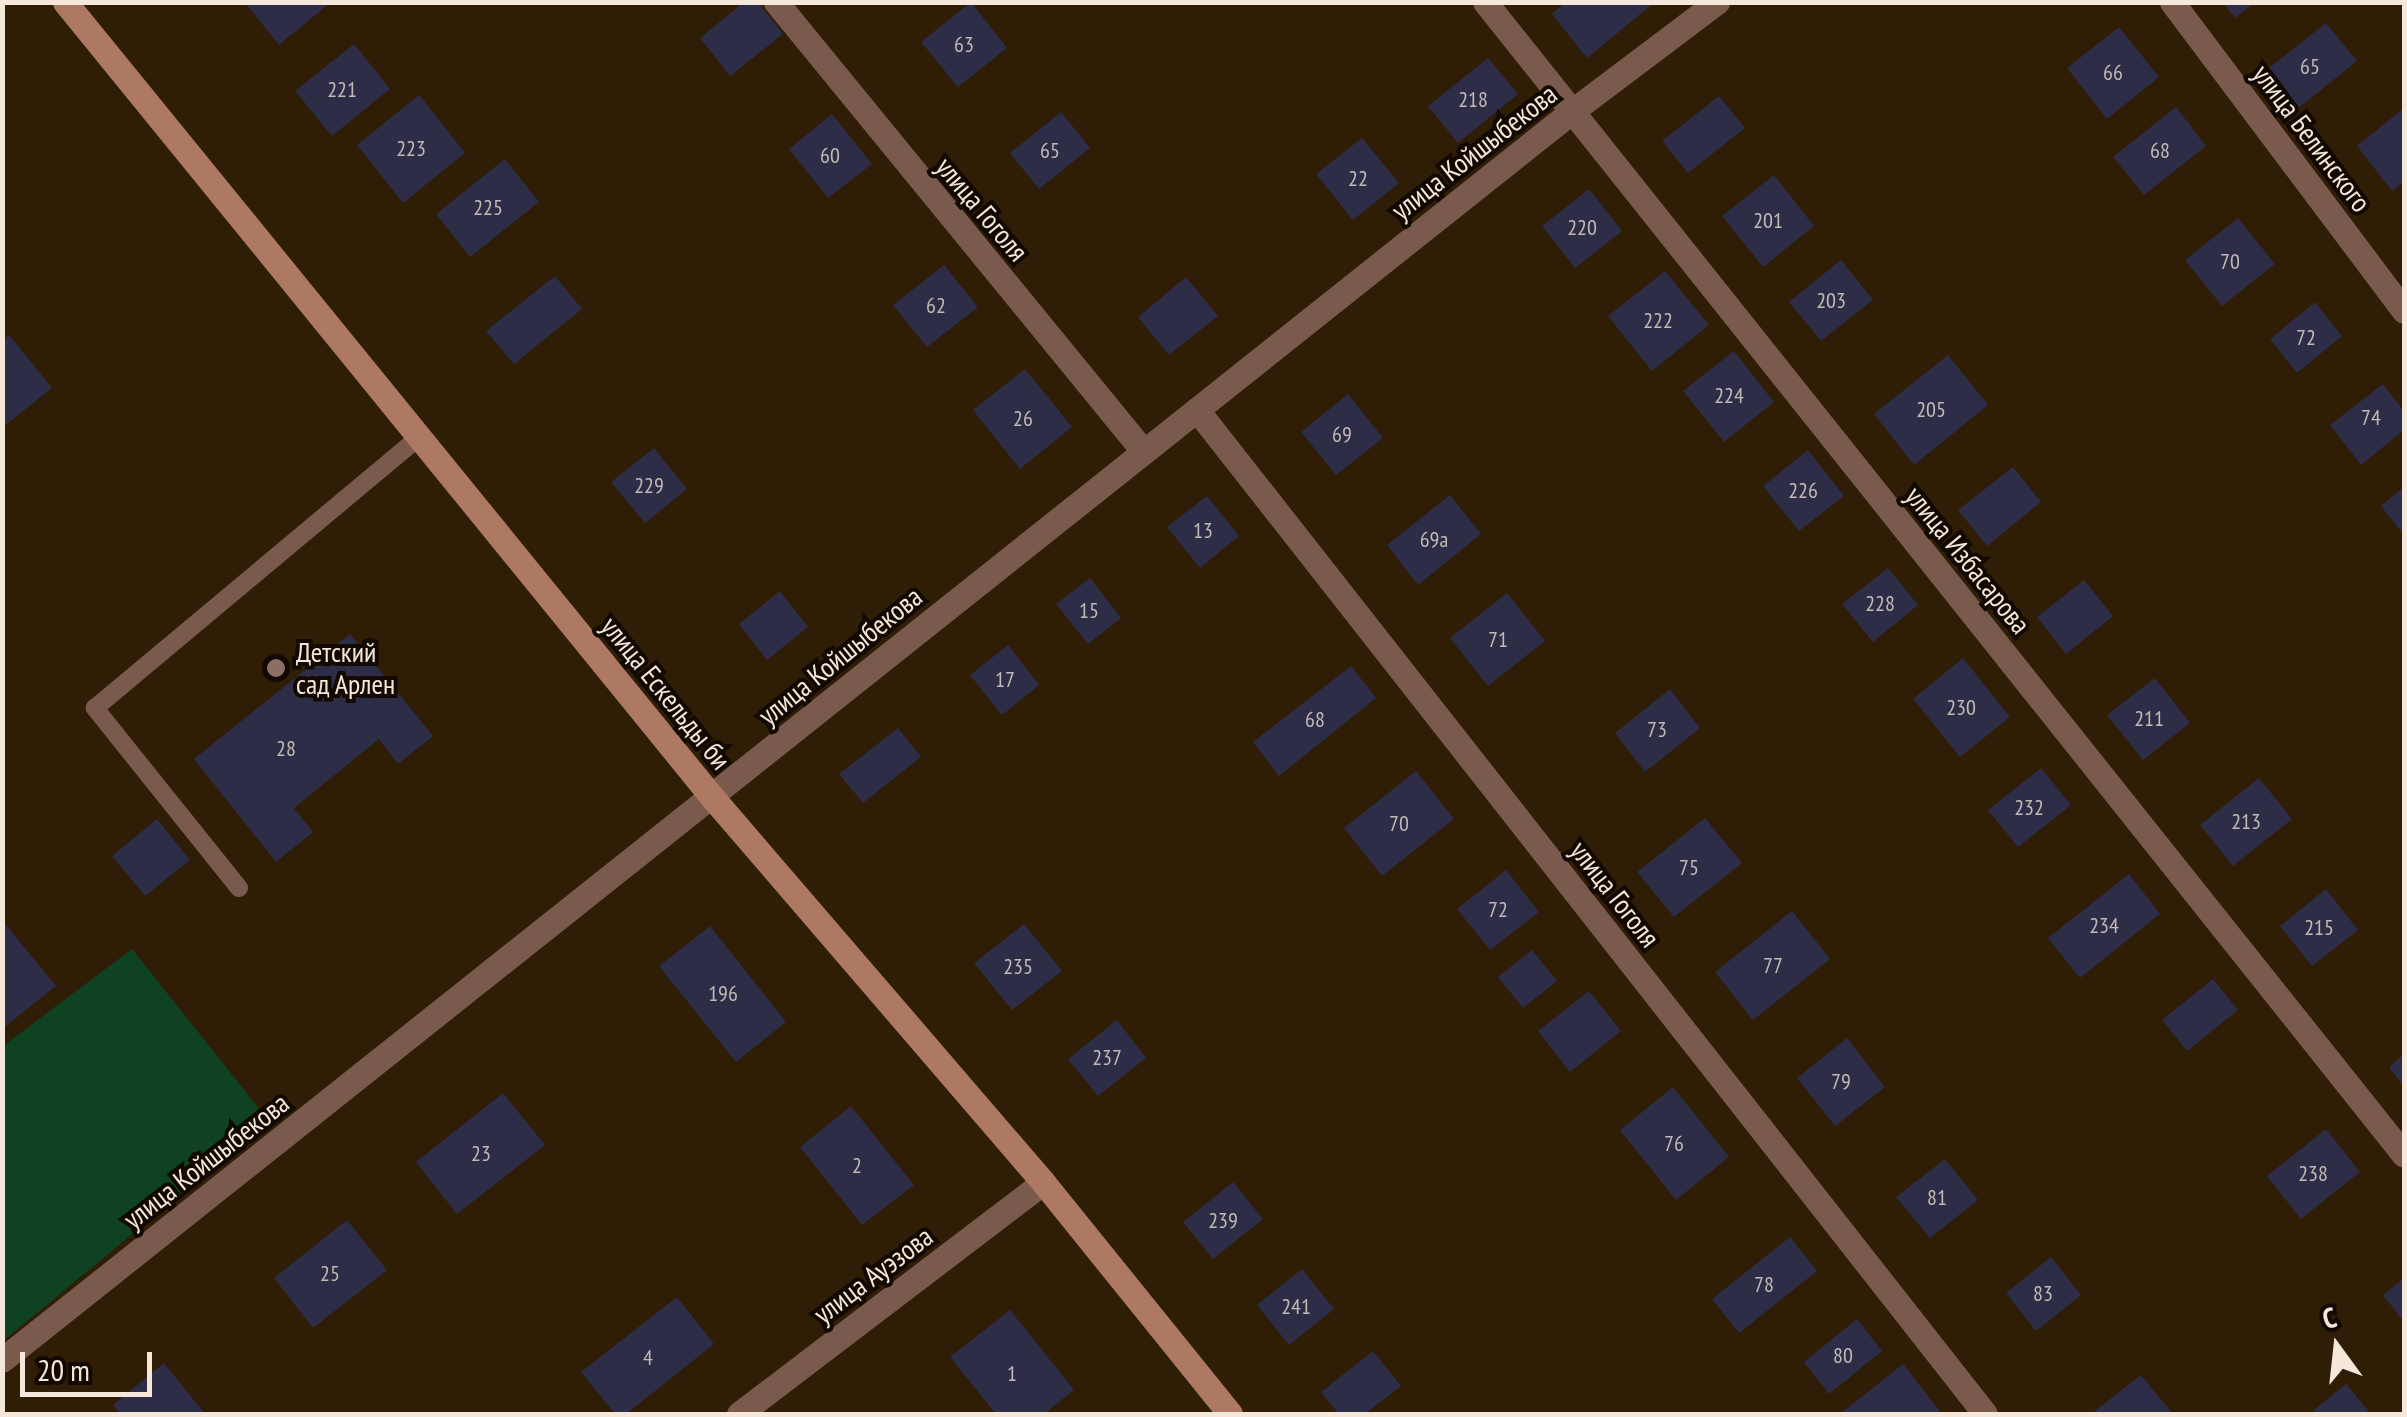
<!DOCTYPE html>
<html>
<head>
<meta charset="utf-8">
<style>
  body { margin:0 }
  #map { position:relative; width:2407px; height:1417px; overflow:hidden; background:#2f1d06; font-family:"PT Sans Narrow",sans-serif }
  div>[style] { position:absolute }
  .green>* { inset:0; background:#0e4222 }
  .building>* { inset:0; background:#2d2d47 }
  .lane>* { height:18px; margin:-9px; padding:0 9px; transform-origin:9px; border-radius:9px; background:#7a5a4c }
  .street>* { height:25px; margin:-12.5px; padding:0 12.5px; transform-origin:12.5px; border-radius:12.5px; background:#7a5a4c }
  .secondary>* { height:25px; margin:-12.5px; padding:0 12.5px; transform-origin:12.5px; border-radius:12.5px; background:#ad7963 }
  .dots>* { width:28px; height:28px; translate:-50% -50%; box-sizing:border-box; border:5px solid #110902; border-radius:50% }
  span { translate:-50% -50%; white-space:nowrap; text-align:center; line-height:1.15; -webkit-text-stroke:8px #110902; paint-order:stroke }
  .number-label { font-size:22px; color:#c3b9b5 }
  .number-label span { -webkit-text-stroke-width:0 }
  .street-label { font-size:28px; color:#f5e8da }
  .poi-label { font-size:28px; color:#f5e8da }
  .left { translate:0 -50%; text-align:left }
  .frame { position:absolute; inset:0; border:5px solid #f5e8da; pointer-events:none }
  .north { position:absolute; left:2287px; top:1297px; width:100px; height:100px; -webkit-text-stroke:8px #110902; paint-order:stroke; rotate:345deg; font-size:28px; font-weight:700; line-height:40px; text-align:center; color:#f5e8da }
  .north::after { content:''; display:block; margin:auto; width:35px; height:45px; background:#f5e8da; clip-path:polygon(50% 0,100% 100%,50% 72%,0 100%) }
  .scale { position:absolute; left:20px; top:1352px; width:132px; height:45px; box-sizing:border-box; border:5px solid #f5e8da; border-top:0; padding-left:12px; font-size:30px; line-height:35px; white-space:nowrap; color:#f5e8da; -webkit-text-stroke:8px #110902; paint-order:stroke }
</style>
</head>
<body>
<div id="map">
  <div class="green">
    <i style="clip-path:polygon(132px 949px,269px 1121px,3px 1341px,3px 1046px)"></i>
  </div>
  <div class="building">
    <i style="clip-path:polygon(250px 2px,331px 2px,279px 45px,247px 5px)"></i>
    <i style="clip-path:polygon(744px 2px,758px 2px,783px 34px,730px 76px,700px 38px)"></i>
    <i style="clip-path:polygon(971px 2px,1007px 48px,958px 87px,921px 42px)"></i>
    <i style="clip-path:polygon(1566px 2px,1655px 2px,1587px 58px,1552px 14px)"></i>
    <i style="clip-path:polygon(2222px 2px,2255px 2px,2235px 18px)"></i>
    <i style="clip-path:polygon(2326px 23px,2357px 61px,2295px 111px,2264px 72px)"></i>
    <i style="clip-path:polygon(2119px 27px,2159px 77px,2107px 119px,2067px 68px)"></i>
    <i style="clip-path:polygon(354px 44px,390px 89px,332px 136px,295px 91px)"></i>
    <i style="clip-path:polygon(1488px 58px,1518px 94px,1458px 143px,1428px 106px)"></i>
    <i style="clip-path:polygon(419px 95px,465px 153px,403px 203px,357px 145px)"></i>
    <i style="clip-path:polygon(1719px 96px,1745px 128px,1688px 173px,1662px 141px)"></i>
    <i style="clip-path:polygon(2176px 107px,2206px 146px,2144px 195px,2113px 157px)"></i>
    <i style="clip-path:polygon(2404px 108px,2404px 181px,2392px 191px,2357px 146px)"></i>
    <i style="clip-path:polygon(1061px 112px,1090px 148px,1039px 189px,1010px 153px)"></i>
    <i style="clip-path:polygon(832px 114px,872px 164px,828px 198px,789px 149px)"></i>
    <i style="clip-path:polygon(1362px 138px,1399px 183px,1353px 220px,1316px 174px)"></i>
    <i style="clip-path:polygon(505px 159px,539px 202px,470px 257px,436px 214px)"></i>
    <i style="clip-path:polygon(1774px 175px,1814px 226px,1763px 267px,1722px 216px)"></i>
    <i style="clip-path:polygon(1589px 189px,1622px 231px,1575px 268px,1542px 226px)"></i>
    <i style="clip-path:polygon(2238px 218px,2275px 264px,2222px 306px,2185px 260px)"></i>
    <i style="clip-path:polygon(1841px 260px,1873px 300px,1821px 341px,1789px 302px)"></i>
    <i style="clip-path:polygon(944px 265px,978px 307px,927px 347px,893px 305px)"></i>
    <i style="clip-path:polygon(1665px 271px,1709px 325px,1652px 371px,1608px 316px)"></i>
    <i style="clip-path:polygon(555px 276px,582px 309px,514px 364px,486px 331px)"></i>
    <i style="clip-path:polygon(1186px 277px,1218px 316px,1169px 355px,1138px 317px)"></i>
    <i style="clip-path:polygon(2315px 302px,2342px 336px,2297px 373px,2270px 339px)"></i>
    <i style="clip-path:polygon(9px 335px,52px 388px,2px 428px,2px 340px)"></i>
    <i style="clip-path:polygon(1734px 351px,1774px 402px,1724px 442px,1683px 391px)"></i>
    <i style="clip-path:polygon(1948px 355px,1988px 405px,1914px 465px,1874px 414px)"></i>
    <i style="clip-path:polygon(1025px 369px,1072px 427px,1020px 469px,973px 410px)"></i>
    <i style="clip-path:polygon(2383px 384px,2404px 411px,2404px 430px,2361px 465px,2330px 425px)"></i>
    <i style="clip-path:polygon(1348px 394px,1383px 438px,1336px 475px,1301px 432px)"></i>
    <i style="clip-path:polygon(654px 448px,687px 489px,645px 523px,611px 482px)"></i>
    <i style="clip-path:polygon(1808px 450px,1844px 496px,1799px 531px,1763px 486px)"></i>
    <i style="clip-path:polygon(2013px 467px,2041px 502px,1987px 546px,1958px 510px)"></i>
    <i style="clip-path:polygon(2404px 487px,2404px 535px,2381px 506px)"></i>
    <i style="clip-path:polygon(1450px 495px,1481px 534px,1418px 585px,1387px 545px)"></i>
    <i style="clip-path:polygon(1207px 496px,1239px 536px,1200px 568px,1167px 527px)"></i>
    <i style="clip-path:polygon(1888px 568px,1918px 605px,1873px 642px,1842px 604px)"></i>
    <i style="clip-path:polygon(1090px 578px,1121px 618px,1088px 644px,1056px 604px)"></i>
    <i style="clip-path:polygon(2084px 580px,2113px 616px,2066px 654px,2037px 617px)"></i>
    <i style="clip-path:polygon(780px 591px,808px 627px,767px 660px,739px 624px)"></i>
    <i style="clip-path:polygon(1507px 593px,1545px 641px,1488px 686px,1450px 638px)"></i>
    <i style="clip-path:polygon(350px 634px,433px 736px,398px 764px,379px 739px,294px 808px,313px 832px,276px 862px,194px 759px)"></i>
    <i style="clip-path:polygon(1008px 645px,1039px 685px,1002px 715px,970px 675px)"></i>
    <i style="clip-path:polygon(1963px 658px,2010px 717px,1960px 757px,1913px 699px)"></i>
    <i style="clip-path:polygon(1351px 666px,1376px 698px,1279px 776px,1253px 742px)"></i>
    <i style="clip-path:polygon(2155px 678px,2190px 723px,2143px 760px,2107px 715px)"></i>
    <i style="clip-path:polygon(1670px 689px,1700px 728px,1645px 772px,1615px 733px)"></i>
    <i style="clip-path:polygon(898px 728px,921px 757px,863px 803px,839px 774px)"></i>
    <i style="clip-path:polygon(2041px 768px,2071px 805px,2018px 847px,1988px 810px)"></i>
    <i style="clip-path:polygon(1416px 771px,1454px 819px,1382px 876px,1344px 828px)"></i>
    <i style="clip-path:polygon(2259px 778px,2292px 819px,2233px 866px,2200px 825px)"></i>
    <i style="clip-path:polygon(1705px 818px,1742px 863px,1674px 917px,1637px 872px)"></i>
    <i style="clip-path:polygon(157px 819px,190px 860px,145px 896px,112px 856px)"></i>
    <i style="clip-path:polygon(1506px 870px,1539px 912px,1490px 950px,1457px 909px)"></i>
    <i style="clip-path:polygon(2129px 874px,2160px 914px,2080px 978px,2048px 938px)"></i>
    <i style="clip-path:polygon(2326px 889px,2358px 930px,2312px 966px,2280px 926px)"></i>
    <i style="clip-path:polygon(1792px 911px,1830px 959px,1753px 1020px,1715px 972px)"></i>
    <i style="clip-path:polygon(2px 920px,56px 986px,2px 1029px)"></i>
    <i style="clip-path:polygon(1024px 924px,1062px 971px,1012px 1010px,974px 963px)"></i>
    <i style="clip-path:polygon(710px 926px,786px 1022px,736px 1062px,659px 966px)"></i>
    <i style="clip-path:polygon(1532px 950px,1557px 981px,1523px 1008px,1498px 977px)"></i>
    <i style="clip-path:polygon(2213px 979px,2238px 1010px,2187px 1051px,2162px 1020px)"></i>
    <i style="clip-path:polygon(1589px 991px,1621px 1031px,1570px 1072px,1538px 1031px)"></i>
    <i style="clip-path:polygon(1117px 1020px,1146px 1058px,1098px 1096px,1068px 1059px)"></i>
    <i style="clip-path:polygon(1847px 1038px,1885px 1087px,1835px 1126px,1797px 1078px)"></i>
    <i style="clip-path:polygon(2404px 1054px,2404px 1087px,2389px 1067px)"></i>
    <i style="clip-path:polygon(1673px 1087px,1729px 1157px,1676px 1200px,1620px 1130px)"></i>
    <i style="clip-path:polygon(503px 1093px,545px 1145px,457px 1214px,416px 1162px)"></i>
    <i style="clip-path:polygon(851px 1106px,914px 1185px,862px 1225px,800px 1147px)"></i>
    <i style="clip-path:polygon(2326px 1129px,2360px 1172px,2301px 1219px,2267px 1176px)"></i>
    <i style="clip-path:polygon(1945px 1159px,1978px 1200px,1930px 1238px,1896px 1197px)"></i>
    <i style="clip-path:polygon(1233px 1182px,1263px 1219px,1213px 1259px,1183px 1222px)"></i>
    <i style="clip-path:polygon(347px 1220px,387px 1270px,313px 1328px,274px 1278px)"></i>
    <i style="clip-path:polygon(1790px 1237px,1817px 1271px,1739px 1333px,1712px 1299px)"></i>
    <i style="clip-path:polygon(2051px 1257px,2081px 1295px,2036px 1331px,2006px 1293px)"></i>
    <i style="clip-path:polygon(1302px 1269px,1334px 1309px,1289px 1345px,1257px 1305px)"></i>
    <i style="clip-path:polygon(2404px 1278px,2404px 1322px,2383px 1295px)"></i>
    <i style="clip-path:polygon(677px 1297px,714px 1344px,626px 1414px,615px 1414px,581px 1372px)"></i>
    <i style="clip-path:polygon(1010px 1310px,1074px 1390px,1044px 1414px,996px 1414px,950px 1357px)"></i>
    <i style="clip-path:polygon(1857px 1319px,1882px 1351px,1829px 1394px,1804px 1362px)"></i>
    <i style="clip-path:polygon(1373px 1351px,1401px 1386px,1365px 1414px,1339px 1414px,1321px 1392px)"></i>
    <i style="clip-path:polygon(164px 1363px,205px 1414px,121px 1414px,113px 1405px)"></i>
    <i style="clip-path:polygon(1903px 1364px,1942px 1414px,1840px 1414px)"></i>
    <i style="clip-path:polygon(2141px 1375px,2173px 1414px,2091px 1414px)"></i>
    <i style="clip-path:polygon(2346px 1384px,2371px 1414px,2318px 1414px,2314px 1410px)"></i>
  </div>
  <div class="lane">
    <i style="left:239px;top:888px;width:231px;rotate:-128.7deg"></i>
    <i style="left:95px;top:708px;width:422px;rotate:-39.9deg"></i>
  </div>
  <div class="street">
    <i style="left:776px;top:2px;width:581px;rotate:50.72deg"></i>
    <i style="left:1485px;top:2px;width:1474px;rotate:51.44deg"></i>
    <i style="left:2172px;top:2px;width:386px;rotate:53.1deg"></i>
    <i style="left:1197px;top:410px;width:1276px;rotate:51.87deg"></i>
    <i style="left:2px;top:1360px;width:2005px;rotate:-38.5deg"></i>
    <i style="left:1571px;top:112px;width:183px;rotate:-37deg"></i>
    <i style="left:739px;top:1414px;width:382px;rotate:-37.3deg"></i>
  </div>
  <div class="secondary">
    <i style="left:65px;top:2px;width:1025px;rotate:50.86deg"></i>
    <i style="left:712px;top:797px;width:508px;rotate:49.31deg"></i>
    <i style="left:1043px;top:1182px;width:298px;rotate:51.1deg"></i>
  </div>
  <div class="dots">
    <i style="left:276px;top:668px;background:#8d6e63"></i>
  </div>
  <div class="number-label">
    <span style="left:964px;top:45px">63</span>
    <span style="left:2310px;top:67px">65</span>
    <span style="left:2113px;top:73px">66</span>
    <span style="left:342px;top:90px">221</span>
    <span style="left:1473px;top:100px">218</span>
    <span style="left:411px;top:149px">223</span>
    <span style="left:1050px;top:151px">65</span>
    <span style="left:2160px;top:151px">68</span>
    <span style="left:830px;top:156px">60</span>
    <span style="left:1358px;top:179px">22</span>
    <span style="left:488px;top:208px">225</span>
    <span style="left:1768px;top:221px">201</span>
    <span style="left:1582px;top:228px">220</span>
    <span style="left:2230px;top:262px">70</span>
    <span style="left:1831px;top:301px">203</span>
    <span style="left:936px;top:306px">62</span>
    <span style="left:1658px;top:321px">222</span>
    <span style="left:2306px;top:338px">72</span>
    <span style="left:1729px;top:396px">224</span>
    <span style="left:1931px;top:410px">205</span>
    <span style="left:2371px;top:418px">74</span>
    <span style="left:1023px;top:419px">26</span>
    <span style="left:1342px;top:435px">69</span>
    <span style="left:649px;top:486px">229</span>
    <span style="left:1803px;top:491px">226</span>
    <span style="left:1203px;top:531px">13</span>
    <span style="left:1434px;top:540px">69а</span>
    <span style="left:1880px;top:604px">228</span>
    <span style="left:1089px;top:611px">15</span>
    <span style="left:1498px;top:640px">71</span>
    <span style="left:1005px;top:680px">17</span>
    <span style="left:1961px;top:708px">230</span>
    <span style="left:2149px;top:719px">211</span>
    <span style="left:1315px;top:720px">68</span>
    <span style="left:1657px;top:730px">73</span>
    <span style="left:286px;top:749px">28</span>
    <span style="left:2029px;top:808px">232</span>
    <span style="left:2246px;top:822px">213</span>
    <span style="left:1399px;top:824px">70</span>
    <span style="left:1689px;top:868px">75</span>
    <span style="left:1498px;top:910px">72</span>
    <span style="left:2104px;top:926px">234</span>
    <span style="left:2319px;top:928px">215</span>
    <span style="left:1773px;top:966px">77</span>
    <span style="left:1018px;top:967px">235</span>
    <span style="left:723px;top:994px">196</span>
    <span style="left:1107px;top:1058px">237</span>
    <span style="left:1841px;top:1082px">79</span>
    <span style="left:1674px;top:1144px">76</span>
    <span style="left:481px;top:1154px">23</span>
    <span style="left:857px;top:1166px">2</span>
    <span style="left:2313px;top:1174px">238</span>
    <span style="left:1937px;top:1198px">81</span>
    <span style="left:1223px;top:1221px">239</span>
    <span style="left:330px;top:1274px">25</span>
    <span style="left:1764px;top:1285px">78</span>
    <span style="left:2043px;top:1294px">83</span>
    <span style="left:1296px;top:1307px">241</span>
    <span style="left:1843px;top:1356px">80</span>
    <span style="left:648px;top:1358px">4</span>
    <span style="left:1012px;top:1374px">1</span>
  </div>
  <div class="street-label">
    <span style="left:2312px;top:138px;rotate:53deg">улица Белинского</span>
    <span style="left:1474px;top:152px;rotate:-38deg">улица Койшыбекова</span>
    <span style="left:982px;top:209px;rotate:50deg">улица Гоголя</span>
    <span style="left:1968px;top:560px;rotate:51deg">улица Избасарова</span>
    <span style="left:840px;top:656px;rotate:-39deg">улица Койшыбекова</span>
    <span style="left:666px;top:693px;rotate:51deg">улица Ескельды би</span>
    <span style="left:1615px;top:894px;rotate:52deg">улица Гоголя</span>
    <span style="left:206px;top:1161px;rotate:-38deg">улица Койшыбекова</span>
    <span style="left:873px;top:1275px;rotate:-37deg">улица Ауэзова</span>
  </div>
  <div class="poi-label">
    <span class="left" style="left:296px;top:668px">Детский<br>сад Арлен</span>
  </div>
  <div class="frame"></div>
  <div class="north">С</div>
  <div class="scale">20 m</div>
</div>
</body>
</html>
